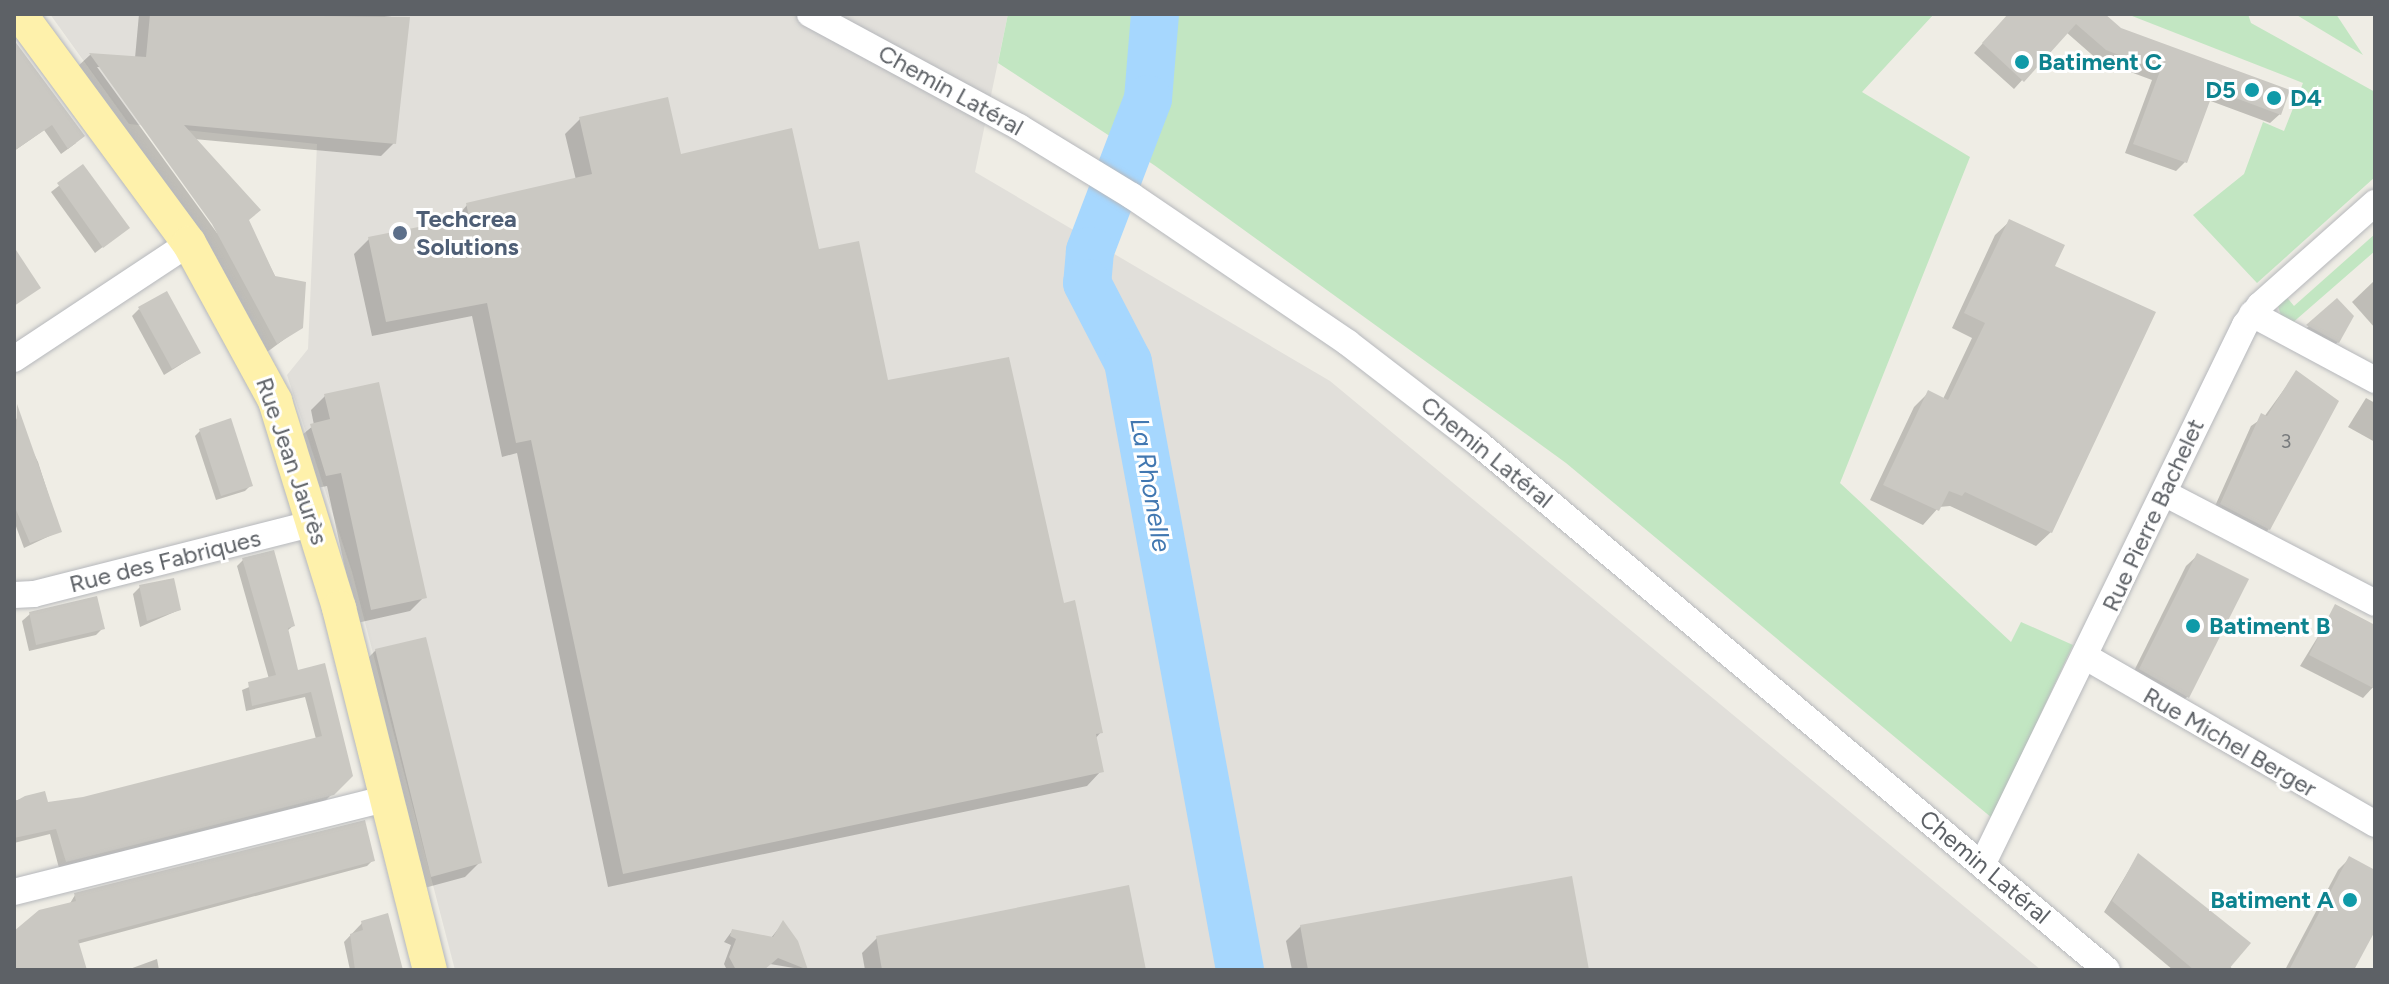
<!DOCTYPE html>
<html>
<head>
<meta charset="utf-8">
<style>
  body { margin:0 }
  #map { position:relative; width:2389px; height:984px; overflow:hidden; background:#efede5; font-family:Figtree,sans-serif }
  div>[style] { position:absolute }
  .industrial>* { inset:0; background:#e1dfda }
  .green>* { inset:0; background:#c2e6c2 }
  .shadow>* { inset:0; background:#0003 }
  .river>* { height:48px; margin:-24px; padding:0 24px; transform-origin:24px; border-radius:24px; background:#a6d7fe }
  .building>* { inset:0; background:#cac8c2 }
  .roads { filter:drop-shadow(0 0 2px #b6b8bc) drop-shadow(0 0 2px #b6b8bc) }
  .minor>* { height:26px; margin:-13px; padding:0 13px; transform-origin:13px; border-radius:13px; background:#fff }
  .major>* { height:34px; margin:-17px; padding:0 17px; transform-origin:17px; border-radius:17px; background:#fef1ab }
  .dots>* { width:22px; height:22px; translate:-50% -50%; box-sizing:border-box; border:4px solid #fff; border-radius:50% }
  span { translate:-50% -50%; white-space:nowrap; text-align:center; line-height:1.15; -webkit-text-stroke:6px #fff; paint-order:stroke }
  .number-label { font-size:20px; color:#787b7d }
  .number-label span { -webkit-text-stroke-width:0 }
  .culture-label { font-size:24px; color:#0d838f; font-weight:700 }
  .left { translate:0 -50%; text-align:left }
  .right { translate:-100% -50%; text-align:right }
  .street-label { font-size:24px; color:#5d6166 }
  .service-label { font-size:24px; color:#4e5e75; font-weight:700 }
  .water-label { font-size:26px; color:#4278b1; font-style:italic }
  .frame { position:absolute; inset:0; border:16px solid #5d6166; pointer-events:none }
</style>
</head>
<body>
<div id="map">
  <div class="industrial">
    <i style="clip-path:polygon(50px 14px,1008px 14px,975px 172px,1330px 381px,2041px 970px,455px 970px,352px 572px,287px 375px,308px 349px,317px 144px,129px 124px)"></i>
  </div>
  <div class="green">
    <i style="clip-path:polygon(1008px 14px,1934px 14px,1862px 92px,1970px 157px,1840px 483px,2011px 642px,2021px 622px,2073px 645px,1992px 818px,1566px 463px,1154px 165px,998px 63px)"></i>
    <i style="clip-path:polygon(2127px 14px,2248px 14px,2251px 23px,2375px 92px,2375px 177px,2257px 283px,2193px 215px,2244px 174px,2263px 122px,2284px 131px,2303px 83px)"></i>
    <i style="clip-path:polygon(2295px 14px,2336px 14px,2363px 55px)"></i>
    <i style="clip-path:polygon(2375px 234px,2375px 251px,2290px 325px,2281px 316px,2278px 306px,2285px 295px,2294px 306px)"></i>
  </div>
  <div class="shadow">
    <i style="clip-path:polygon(evenodd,139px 14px,369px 14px,407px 19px,394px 143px,381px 156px,194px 139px,247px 221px,301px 327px,263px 355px,77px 67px,90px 55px,135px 58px,139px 14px,97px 67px,102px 67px,220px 231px,217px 233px,97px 67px)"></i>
    <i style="clip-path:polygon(2009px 14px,2103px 14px,2120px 29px,2280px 114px,2270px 123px,2208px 100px,2185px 162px,2176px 171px,2125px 153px,2152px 80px,2098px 60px,2066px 32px,2014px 89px,1974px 53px)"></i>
    <i style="clip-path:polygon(14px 43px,76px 143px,61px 154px,44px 130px,14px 151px)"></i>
    <i style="clip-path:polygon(580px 119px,680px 156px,817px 251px,887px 383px,1062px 605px,1101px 732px,1095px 739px,1101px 771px,1087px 786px,608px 887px,517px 453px,502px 457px,472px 316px,372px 336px,354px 254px,369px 239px,453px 222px,467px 205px,576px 180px,565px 134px)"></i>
    <i style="clip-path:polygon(83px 167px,127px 228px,95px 253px,51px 192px)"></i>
    <i style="clip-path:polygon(2010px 221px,2052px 267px,2051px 532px,2036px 546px,1950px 506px,1939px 507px,1923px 525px,1870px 500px,1914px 407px,1928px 393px,1943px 399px,1972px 338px,1952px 328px,1995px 235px)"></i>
    <i style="clip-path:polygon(2375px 280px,2375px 328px,2352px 302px)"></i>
    <i style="clip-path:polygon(2337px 301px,2338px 342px,2330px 349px,2301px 333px)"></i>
    <i style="clip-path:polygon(139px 309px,199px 353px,164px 375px,132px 316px)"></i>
    <i style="clip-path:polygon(2296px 373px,2269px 529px,2258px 540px,2211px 515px,2251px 426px,2264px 417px)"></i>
    <i style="clip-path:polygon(325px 396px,424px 597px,410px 611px,357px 623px,327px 486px,312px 489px,296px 440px,314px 425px,311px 410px)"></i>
    <i style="clip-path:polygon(2366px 398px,2375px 403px,2375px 442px,2348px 427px)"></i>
    <i style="clip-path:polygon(14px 414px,38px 462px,60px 531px,24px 548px,14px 521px)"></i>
    <i style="clip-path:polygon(200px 431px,251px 485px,245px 491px,216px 500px,195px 436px)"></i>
    <i style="clip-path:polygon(2198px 555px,2187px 697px,2176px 708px,2129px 681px,2186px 566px)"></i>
    <i style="clip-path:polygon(243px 560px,293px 626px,287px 631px,296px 672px,324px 666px,351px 775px,325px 801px,59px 868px,50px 834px,14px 843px,14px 801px,44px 793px,47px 805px,83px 799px,316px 739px,305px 697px,246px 711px,242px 690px,269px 679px,237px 566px)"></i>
    <i style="clip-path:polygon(140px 587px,179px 610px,140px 627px,133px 594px)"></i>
    <i style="clip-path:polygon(2336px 607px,2375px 627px,2375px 685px,2363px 698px,2300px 666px)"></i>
    <i style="clip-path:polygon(30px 614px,103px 628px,96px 635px,29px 651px,22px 621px)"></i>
    <i style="clip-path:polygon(376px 650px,480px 862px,465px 877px,417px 890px,361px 665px)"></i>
    <i style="clip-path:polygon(2138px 855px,2229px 966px,2234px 970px,2173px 970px,2104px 912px)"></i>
    <i style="clip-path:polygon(2349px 859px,2375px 872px,2375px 926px,2352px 970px,2285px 970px,2338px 870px)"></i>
    <i style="clip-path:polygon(373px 860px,367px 866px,77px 944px,85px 970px,14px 970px,14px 932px,69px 905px,75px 895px)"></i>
    <i style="clip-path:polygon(362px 923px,402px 970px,350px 970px,344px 942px)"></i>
    <i style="clip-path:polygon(783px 923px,806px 970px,770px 964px,759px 970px,727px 970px,724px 964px,731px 945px,724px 942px,732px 931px,771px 938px)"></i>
    <i style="clip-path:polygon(1301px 926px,1587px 970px,1292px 970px,1286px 941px)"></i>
    <i style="clip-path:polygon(877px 938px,1143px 970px,865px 970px,862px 953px)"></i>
    <i style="clip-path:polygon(157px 959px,159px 970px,127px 970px)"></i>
  </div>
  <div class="river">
    <i style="left:1155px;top:14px;width:85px;rotate:94.7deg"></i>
    <i style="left:1148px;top:99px;width:163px;rotate:110.9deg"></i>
    <i style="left:1090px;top:251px;width:32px;rotate:95deg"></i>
    <i style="left:1087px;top:283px;width:89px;rotate:62.6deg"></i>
    <i style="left:1128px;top:362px;width:618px;rotate:79.56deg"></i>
  </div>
  <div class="building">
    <i style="clip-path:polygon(150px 14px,410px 17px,396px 144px,184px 125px,261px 210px,249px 220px,275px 276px,306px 282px,303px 328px,277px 344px,212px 224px,89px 53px,146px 57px)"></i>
    <i style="clip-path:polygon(2008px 14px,2105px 14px,2121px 28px,2290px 90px,2281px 115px,2214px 90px,2187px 163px,2133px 144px,2160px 71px,2106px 50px,2076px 24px,2024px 82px,1982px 43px)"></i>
    <i style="clip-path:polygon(14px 40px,85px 136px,68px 149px,52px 125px,14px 151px)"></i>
    <i style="clip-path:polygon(668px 97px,681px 154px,792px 128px,819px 249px,859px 241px,888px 380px,1009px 357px,1064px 603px,1075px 600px,1103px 733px,1096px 734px,1104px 772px,623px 874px,531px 440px,516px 443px,487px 303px,386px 322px,368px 237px,469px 217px,466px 203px,592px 174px,579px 117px)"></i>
    <i style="clip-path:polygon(83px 164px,130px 228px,103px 248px,57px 183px)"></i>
    <i style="clip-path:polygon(2009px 219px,2065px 245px,2055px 266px,2156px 312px,2052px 533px,1965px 492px,1962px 496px,1949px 491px,1939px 511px,1883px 485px,1928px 390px,1948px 400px,1985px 323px,1964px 313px)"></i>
    <i style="clip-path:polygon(14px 247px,41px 288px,14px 306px)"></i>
    <i style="clip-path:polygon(167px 291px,201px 353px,172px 369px,138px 307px)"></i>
    <i style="clip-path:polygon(2337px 298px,2354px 316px,2339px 343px,2306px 325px)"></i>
    <i style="clip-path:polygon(2296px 370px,2339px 401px,2270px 530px,2220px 504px,2261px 413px,2267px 416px)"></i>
    <i style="clip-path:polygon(379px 382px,427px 598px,371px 610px,341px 473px,326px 476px,310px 424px,330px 419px,324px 394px)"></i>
    <i style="clip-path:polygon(17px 404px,62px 532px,30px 543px,14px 505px)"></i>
    <i style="clip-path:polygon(231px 418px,253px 486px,221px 496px,199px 429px)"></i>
    <i style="clip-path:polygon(274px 550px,295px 626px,288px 628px,298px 670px,325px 663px,353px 776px,334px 795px,66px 862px,56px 829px,14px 838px,14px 802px,25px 796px,45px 791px,48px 802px,83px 797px,322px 736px,311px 692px,252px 706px,248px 682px,276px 675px,242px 558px)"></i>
    <i style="clip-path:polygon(2197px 553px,2249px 579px,2189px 698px,2139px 669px)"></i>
    <i style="clip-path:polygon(174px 578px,181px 610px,147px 621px,139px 585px)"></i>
    <i style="clip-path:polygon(97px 596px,105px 629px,36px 645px,29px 612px)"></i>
    <i style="clip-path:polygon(2335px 604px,2375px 625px,2375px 689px,2309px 655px)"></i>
    <i style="clip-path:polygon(426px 637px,482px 863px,431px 877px,375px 649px)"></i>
    <i style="clip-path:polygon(365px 820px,375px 861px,78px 940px,87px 970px,14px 970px,14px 931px,39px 910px,76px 901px,74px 893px)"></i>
    <i style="clip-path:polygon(2138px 853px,2251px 943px,2228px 970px,2194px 970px,2112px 901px)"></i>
    <i style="clip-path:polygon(2349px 856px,2375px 870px,2375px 931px,2354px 970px,2289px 970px)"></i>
    <i style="clip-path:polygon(1572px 876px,1589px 970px,1308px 970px,1300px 925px)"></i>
    <i style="clip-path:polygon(1129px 885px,1146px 970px,882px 970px,876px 936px)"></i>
    <i style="clip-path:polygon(388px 913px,403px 970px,355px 970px,350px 934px,363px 930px,361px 921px)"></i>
    <i style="clip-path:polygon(783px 920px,798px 941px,808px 970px,778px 958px,764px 970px,736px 970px,729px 957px,736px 939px,730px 936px,732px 929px,773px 937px)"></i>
  </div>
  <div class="roads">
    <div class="minor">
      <i style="left:810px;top:14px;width:238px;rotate:28.4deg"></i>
      <i style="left:1019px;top:127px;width:132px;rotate:31.4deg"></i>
      <i style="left:1132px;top:196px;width:261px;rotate:34.2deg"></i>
      <i style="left:1348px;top:343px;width:165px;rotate:37.6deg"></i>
      <i style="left:1479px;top:444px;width:819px;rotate:39.95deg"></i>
      <i style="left:2252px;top:314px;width:140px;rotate:28.2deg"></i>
      <i style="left:14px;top:359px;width:210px;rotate:-33.5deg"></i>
      <i style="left:2164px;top:493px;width:238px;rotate:27.5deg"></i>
      <i style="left:14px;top:595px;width:20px;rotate:-3deg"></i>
      <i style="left:34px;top:594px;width:290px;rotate:-14.2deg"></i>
      <i style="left:2086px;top:657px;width:334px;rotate:30deg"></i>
      <i style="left:1982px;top:865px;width:601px;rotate:-64.03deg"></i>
      <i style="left:2245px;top:325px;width:25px;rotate:-53deg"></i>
      <i style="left:2260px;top:305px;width:154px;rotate:-41.6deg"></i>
      <i style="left:14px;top:892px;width:385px;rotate:-14.1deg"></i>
    </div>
    <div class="major">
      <i style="left:20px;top:14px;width:285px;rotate:53.6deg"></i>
      <i style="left:189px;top:243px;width:180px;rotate:61.4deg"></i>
      <i style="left:275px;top:401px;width:217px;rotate:72.8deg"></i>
      <i style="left:339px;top:608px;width:373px;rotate:75.9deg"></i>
    </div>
  </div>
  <div class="dots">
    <i style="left:2022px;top:62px;background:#0f9aa8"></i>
    <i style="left:2252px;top:90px;background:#0f9aa8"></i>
    <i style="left:2274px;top:98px;background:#0f9aa8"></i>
    <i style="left:400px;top:233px;background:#5c6f8a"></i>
    <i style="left:2193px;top:626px;background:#0f9aa8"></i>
    <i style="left:2350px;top:900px;background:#0f9aa8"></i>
  </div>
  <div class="number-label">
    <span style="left:2286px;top:441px">3</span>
  </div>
  <div class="culture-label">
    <span class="left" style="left:2038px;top:62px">Batiment C</span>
    <span class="right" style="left:2236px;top:90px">D5</span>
    <span class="left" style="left:2290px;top:98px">D4</span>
    <span class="left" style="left:2209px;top:626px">Batiment B</span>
    <span class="right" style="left:2334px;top:900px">Batiment A</span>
  </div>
  <div class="street-label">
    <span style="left:951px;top:90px;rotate:29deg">Chemin Latéral</span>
    <span style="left:1487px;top:452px;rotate:39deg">Chemin Latéral</span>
    <span style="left:292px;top:461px;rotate:71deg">Rue Jean Jaurès</span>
    <span style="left:2153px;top:515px;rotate:-65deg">Rue Pierre Bachelet</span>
    <span style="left:165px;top:561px;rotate:-14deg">Rue des Fabriques</span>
    <span style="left:2230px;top:742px;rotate:30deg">Rue Michel Berger</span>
    <span style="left:1985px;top:867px;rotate:40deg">Chemin Latéral</span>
  </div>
  <div class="service-label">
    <span class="left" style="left:416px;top:233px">Techcrea<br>Solutions</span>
  </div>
  <div class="water-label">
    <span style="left:1150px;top:485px;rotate:80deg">La Rhonelle</span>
  </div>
  <div class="frame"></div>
</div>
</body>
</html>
